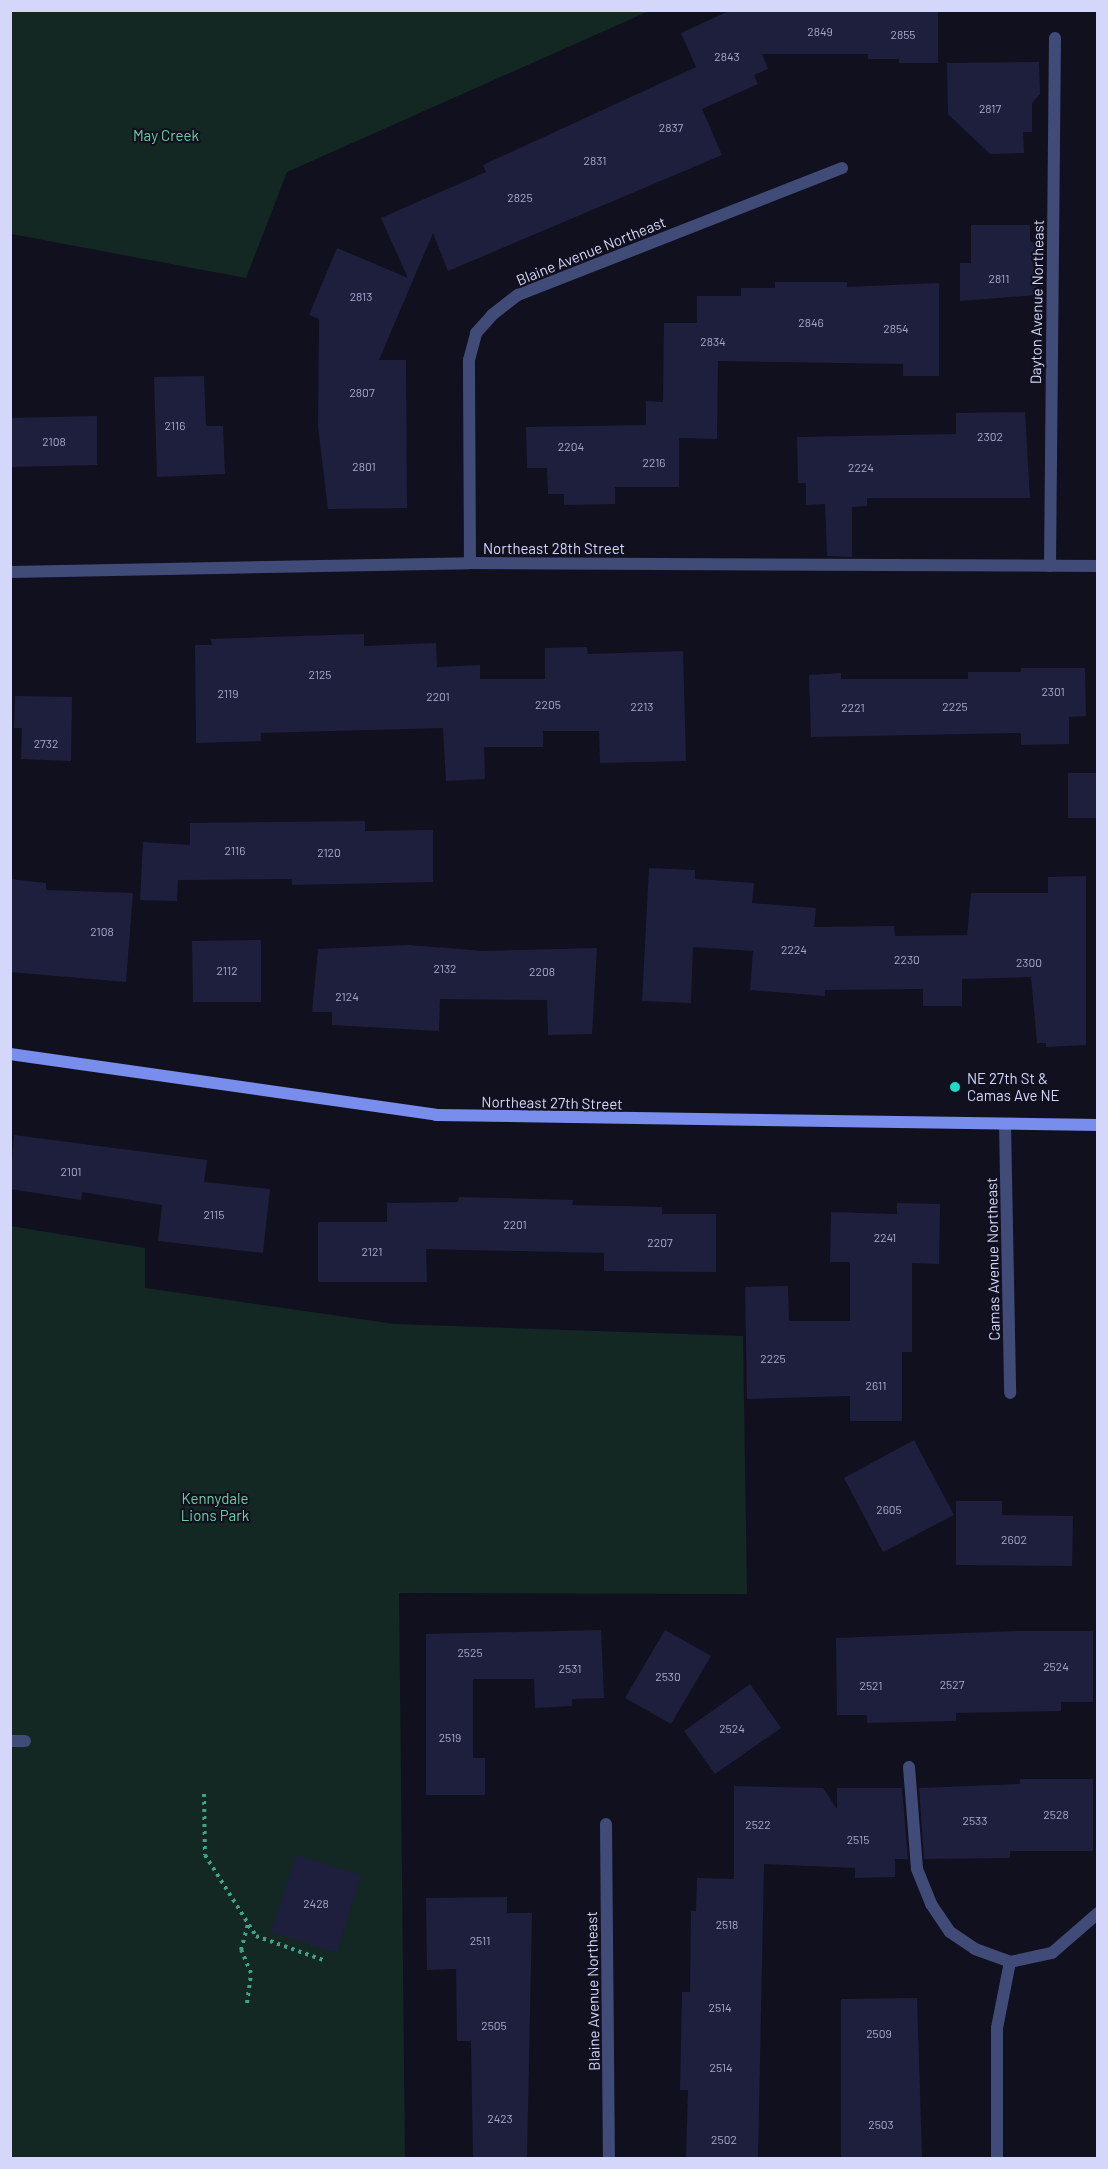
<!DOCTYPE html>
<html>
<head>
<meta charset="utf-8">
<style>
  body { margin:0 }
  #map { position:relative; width:1108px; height:2169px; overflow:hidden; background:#10101f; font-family:Barlow,sans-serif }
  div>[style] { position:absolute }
  .green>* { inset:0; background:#142823 }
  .building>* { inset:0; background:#1e1f3d }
  .path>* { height:4px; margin-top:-2px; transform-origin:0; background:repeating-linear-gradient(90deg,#3ea387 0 3px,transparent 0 7.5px) }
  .lane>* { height:12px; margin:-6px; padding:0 6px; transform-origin:6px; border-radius:6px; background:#414b78 }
  .street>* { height:12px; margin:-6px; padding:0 6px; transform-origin:6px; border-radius:6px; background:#414b78 }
  .secondary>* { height:12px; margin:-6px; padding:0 6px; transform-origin:6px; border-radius:6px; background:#788dec }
  .dots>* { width:16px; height:16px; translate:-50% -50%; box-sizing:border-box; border:3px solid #10101f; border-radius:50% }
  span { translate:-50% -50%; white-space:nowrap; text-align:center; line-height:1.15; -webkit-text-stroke:4.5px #10101f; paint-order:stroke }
  .number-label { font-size:12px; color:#a6a9ca }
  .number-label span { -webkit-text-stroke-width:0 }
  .park-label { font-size:15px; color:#6acfa0 }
  .street-label { font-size:15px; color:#d4d7f9 }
  .poi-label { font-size:15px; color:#d4d7f9 }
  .left { translate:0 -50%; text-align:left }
  .frame { position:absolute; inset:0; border:12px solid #d4d7f9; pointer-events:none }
</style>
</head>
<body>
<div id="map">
  <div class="green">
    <i style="clip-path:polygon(10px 11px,11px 10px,649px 11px,287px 172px,246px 278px,11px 234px)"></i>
    <i style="clip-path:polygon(10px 1226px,145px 1248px,145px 1288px,395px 1324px,743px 1336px,747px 1594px,399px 1593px,405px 2158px,11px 2158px)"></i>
  </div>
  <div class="building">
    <i style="clip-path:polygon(731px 10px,938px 10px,938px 63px,899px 63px,899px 59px,868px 59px,868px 54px,762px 54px,768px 69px,754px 75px,758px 84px,702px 109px,722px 155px,448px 271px,433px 233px,379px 360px,406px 360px,407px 508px,328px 509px,318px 427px,319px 319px,309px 315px,337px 248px,408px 278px,381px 218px,486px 172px,483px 165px,696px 67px,681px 33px)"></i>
    <i style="clip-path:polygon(1039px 62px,1040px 94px,1032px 103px,1032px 132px,1023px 132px,1024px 153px,990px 154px,948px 114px,947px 63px)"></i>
    <i style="clip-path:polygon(971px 225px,1030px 225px,1030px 242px,1037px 242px,1037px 295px,960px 301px,960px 263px,971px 263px)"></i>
    <i style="clip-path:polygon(775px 282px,847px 282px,847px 287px,939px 283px,939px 376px,903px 376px,903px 364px,718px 361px,717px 439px,679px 438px,679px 487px,615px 487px,615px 504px,564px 505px,564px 494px,548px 494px,547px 468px,527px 468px,526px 427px,646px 425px,646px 401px,663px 402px,664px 323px,697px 323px,697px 296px,741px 296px,741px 288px,775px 288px)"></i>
    <i style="clip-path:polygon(204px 376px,206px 426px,223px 426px,225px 474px,157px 477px,154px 377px)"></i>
    <i style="clip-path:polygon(1025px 412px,1030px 498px,867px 498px,867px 506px,852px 507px,852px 557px,827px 556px,825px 504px,806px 505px,806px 483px,798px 483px,797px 437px,956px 434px,956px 413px)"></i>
    <i style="clip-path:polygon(97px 416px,97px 465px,10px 467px,10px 418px)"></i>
    <i style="clip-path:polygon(364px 634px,364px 646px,436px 643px,437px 667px,480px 665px,480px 679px,545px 679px,545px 648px,587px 647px,588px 654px,683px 651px,686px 761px,600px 763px,599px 731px,543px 731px,543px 747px,484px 747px,485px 779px,446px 781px,443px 728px,261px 733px,261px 741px,196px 743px,195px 645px,212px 645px,211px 639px)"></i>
    <i style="clip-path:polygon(1021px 668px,1085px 668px,1086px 716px,1069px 717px,1069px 744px,1021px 745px,1021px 733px,811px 737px,809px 675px,841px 673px,841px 679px,968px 679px,968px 672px,1021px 672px)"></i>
    <i style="clip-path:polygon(15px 696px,72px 697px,71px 761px,21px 759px,22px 728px,14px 728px)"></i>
    <i style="clip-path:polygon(1068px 773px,1098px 773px,1098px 818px,1068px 818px)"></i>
    <i style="clip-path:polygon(365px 821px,365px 831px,433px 830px,433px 882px,292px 885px,292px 879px,178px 880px,177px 901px,140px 900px,143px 842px,190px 845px,190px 823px)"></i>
    <i style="clip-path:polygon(649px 868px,695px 870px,695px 879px,754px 883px,752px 903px,816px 908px,814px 927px,894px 926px,895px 936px,967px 935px,971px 893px,1048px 893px,1048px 877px,1086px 876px,1086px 1045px,1046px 1047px,1046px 1043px,1037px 1043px,1031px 977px,962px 979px,962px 1006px,923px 1006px,923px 989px,825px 990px,825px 996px,750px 990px,753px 951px,693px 947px,691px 1003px,642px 1001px)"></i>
    <i style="clip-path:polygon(10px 879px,46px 883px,46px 890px,133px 893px,126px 982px,10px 972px)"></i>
    <i style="clip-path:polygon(261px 940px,261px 1002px,193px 1002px,192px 941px)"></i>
    <i style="clip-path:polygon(409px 945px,484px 951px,597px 948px,592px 1034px,548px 1035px,547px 1000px,440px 999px,439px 1031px,332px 1025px,332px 1012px,312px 1012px,318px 949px)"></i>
    <i style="clip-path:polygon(14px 1135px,207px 1160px,204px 1182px,270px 1189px,263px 1253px,158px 1241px,162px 1205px,82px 1192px,81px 1200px,10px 1189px)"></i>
    <i style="clip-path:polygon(459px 1197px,573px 1200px,572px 1205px,662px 1207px,662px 1214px,716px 1214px,716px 1272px,604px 1271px,604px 1253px,426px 1249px,427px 1282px,318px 1282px,318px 1222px,387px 1222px,387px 1203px,458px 1202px)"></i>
    <i style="clip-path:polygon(897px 1203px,940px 1204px,939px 1264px,912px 1263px,912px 1352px,902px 1352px,902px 1421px,850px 1421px,850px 1396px,747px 1399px,745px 1287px,788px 1286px,789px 1321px,850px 1321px,850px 1262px,830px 1262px,831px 1212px,897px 1214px)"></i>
    <i style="clip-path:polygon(914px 1440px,954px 1515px,883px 1552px,844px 1478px)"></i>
    <i style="clip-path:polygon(956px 1501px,1002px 1501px,1002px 1515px,1073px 1516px,1072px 1566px,956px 1565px)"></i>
    <i style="clip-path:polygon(601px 1630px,604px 1698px,572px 1699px,572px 1706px,535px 1708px,534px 1679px,473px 1679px,473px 1758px,485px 1758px,485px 1795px,426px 1795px,426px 1634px)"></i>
    <i style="clip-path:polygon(665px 1630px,711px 1656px,671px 1724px,625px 1698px)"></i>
    <i style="clip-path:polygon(1019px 1631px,1093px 1631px,1093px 1702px,1061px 1702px,1061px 1711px,956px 1713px,956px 1721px,867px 1723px,867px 1715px,837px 1715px,836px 1638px)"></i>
    <i style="clip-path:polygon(750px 1684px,781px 1728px,715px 1774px,684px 1731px)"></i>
    <i style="clip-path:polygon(1020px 1779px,1093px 1779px,1093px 1851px,1010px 1851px,1010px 1858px,924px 1859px,919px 1788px,1020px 1784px)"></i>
    <i style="clip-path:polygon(734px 1786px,823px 1788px,837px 1809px,837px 1788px,902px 1788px,908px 1859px,895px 1859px,895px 1877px,855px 1878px,855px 1868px,764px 1864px,758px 2158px,686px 2158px,688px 2090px,680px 2090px,682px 1992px,690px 1992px,691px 1911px,696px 1911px,697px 1878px,734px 1879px)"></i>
    <i style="clip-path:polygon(296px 1855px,361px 1875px,337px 1953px,271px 1932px)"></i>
    <i style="clip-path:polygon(507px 1897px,507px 1913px,532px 1913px,527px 2158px,473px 2158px,471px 2041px,457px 2041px,456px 1969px,427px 1970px,426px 1898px)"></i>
    <i style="clip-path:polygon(917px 1998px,922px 2158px,841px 2158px,841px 1999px)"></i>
  </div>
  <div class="path">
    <i style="left:204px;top:1794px;width:61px;rotate:89.1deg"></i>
    <i style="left:205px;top:1855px;width:96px;rotate:57.8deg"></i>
    <i style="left:256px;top:1936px;width:74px;rotate:19.7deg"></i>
    <i style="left:247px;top:2003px;width:30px;rotate:-82deg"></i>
    <i style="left:251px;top:1973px;width:25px;rotate:-113deg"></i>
    <i style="left:241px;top:1950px;width:27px;rotate:-75deg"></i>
  </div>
  <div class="lane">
    <i style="left:10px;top:1741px;width:15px"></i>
    <i style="left:909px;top:1767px;width:102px;rotate:85.5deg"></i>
    <i style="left:917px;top:1869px;width:38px;rotate:68deg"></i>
    <i style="left:931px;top:1904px;width:34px;rotate:56deg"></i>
    <i style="left:950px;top:1932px;width:30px;rotate:34deg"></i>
    <i style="left:975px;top:1949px;width:37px;rotate:20deg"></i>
    <i style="left:1010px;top:1962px;width:43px;rotate:-12.1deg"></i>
    <i style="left:1052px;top:1953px;width:61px;rotate:-41deg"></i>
  </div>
  <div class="street">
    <i style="left:470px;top:563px;width:203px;rotate:-90.3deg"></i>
    <i style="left:469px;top:360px;width:28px;rotate:-75deg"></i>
    <i style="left:476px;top:333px;width:24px;rotate:-48deg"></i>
    <i style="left:492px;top:315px;width:33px;rotate:-38deg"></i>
    <i style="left:518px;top:295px;width:348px;rotate:-21.4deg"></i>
    <i style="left:1050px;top:566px;width:528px;rotate:-89.46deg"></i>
    <i style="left:10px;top:572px;width:460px;rotate:-1.1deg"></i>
    <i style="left:470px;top:563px;width:628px;rotate:0.27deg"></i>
    <i style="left:1005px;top:1124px;width:269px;rotate:88.9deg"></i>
    <i style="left:606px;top:1824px;width:334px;rotate:89.5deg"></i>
    <i style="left:997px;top:2158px;width:130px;rotate:-90deg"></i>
    <i style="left:997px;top:2028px;width:67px;rotate:-78.9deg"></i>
  </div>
  <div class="secondary">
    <i style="left:10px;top:1054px;width:430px;rotate:8.1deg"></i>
    <i style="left:436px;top:1115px;width:662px;rotate:0.87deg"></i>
  </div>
  <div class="dots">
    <i style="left:955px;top:1087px;background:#1fdac5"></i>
  </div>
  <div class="number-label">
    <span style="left:820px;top:32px">2849</span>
    <span style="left:903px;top:35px">2855</span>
    <span style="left:727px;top:57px">2843</span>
    <span style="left:990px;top:109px">2817</span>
    <span style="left:671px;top:128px">2837</span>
    <span style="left:595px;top:161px">2831</span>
    <span style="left:520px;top:198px">2825</span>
    <span style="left:999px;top:279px">2811</span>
    <span style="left:361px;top:297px">2813</span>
    <span style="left:811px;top:323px">2846</span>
    <span style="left:896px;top:329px">2854</span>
    <span style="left:713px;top:342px">2834</span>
    <span style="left:362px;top:393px">2807</span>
    <span style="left:175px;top:426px">2116</span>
    <span style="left:990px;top:437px">2302</span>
    <span style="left:54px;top:442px">2108</span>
    <span style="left:571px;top:447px">2204</span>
    <span style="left:654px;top:463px">2216</span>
    <span style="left:364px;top:467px">2801</span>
    <span style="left:861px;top:468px">2224</span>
    <span style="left:320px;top:675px">2125</span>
    <span style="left:1053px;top:692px">2301</span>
    <span style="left:228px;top:694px">2119</span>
    <span style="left:438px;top:697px">2201</span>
    <span style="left:548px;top:705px">2205</span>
    <span style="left:642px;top:707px">2213</span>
    <span style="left:955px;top:707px">2225</span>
    <span style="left:853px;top:708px">2221</span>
    <span style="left:46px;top:744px">2732</span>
    <span style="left:235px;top:851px">2116</span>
    <span style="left:329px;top:853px">2120</span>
    <span style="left:102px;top:932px">2108</span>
    <span style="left:794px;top:950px">2224</span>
    <span style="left:907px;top:960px">2230</span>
    <span style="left:1029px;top:963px">2300</span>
    <span style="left:445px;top:969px">2132</span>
    <span style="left:227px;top:971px">2112</span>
    <span style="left:542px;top:972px">2208</span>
    <span style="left:347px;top:997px">2124</span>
    <span style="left:71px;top:1172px">2101</span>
    <span style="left:214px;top:1215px">2115</span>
    <span style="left:515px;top:1225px">2201</span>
    <span style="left:885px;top:1238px">2241</span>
    <span style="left:660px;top:1243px">2207</span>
    <span style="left:372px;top:1252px">2121</span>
    <span style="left:773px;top:1359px">2225</span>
    <span style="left:876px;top:1386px">2611</span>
    <span style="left:889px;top:1510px">2605</span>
    <span style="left:1014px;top:1540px">2602</span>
    <span style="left:470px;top:1653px">2525</span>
    <span style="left:1056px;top:1667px">2524</span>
    <span style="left:570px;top:1669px">2531</span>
    <span style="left:668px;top:1677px">2530</span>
    <span style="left:952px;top:1685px">2527</span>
    <span style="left:871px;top:1686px">2521</span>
    <span style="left:732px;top:1729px">2524</span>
    <span style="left:450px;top:1738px">2519</span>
    <span style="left:1056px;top:1815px">2528</span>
    <span style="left:975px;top:1821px">2533</span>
    <span style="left:758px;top:1825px">2522</span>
    <span style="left:858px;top:1840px">2515</span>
    <span style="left:316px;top:1904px">2428</span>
    <span style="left:727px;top:1925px">2518</span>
    <span style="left:480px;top:1941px">2511</span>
    <span style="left:720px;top:2008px">2514</span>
    <span style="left:494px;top:2026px">2505</span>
    <span style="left:879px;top:2034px">2509</span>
    <span style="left:721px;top:2068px">2514</span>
    <span style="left:500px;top:2119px">2423</span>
    <span style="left:881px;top:2125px">2503</span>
    <span style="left:724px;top:2140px">2502</span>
  </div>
  <div class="park-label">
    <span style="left:166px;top:136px">May Creek</span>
    <span style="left:215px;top:1507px">Kennydale<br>Lions Park</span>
  </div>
  <div class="street-label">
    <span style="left:591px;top:251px;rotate:-22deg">Blaine Avenue Northeast</span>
    <span style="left:1037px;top:302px;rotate:-89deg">Dayton Avenue Northeast</span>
    <span style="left:554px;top:549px">Northeast 28th Street</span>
    <span style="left:552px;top:1103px;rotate:1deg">Northeast 27th Street</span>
    <span style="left:993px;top:1259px;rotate:-91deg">Camas Avenue Northeast</span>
    <span style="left:593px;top:1991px;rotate:-91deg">Blaine Avenue Northeast</span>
  </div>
  <div class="poi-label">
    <span class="left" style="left:967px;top:1087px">NE 27th St &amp;<br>Camas Ave NE</span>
  </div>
  <div class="frame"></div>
</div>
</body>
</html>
